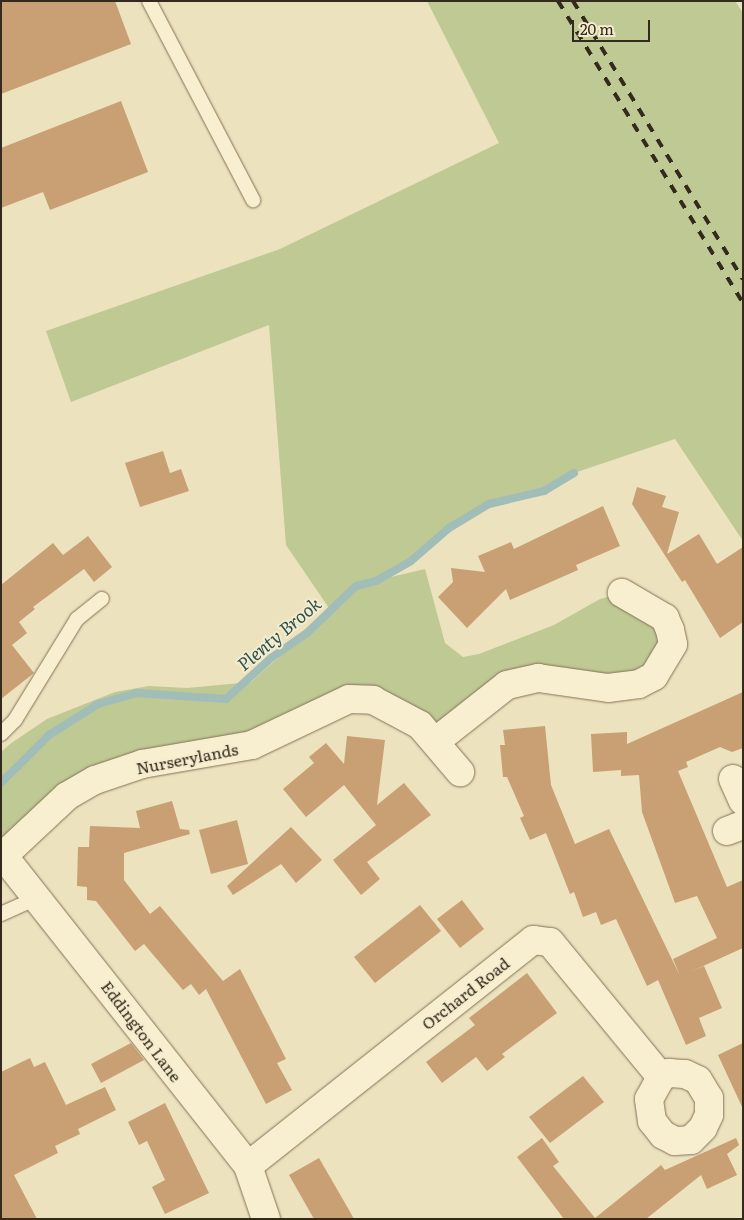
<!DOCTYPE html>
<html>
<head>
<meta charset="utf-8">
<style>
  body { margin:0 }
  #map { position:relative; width:744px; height:1220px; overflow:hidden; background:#ece2be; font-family:Literata,serif }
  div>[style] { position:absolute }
  .green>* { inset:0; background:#bec993 }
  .stream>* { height:8px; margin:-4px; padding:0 4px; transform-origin:4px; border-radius:4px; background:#a1bdb8 }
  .building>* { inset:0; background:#c99f74 }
  .roads { filter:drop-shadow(0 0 1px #837257) drop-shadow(0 0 1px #837257) }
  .lane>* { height:14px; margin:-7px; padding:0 7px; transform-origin:7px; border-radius:7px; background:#f7efd0 }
  .street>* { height:28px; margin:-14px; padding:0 14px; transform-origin:14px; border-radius:14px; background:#f7efd0 }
  .rail>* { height:4px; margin-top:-2px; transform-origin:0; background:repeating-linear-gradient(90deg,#33291c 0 9px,transparent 0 18px) }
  span { translate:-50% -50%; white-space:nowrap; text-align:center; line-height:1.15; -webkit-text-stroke:4px #f4eccd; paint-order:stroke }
  .street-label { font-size:16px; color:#33291c }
  .water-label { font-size:18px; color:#2b5253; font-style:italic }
  .frame { position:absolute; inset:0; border:2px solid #33291c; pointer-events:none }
  .scale { position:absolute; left:572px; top:20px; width:78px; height:22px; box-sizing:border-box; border:2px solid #33291c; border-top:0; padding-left:6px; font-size:15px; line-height:18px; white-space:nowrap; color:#33291c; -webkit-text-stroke:4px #f4eccd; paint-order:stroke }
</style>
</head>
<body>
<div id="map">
  <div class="green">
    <i style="clip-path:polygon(427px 1px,735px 1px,743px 13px,743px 541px,675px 439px,574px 473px,544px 491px,489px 504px,449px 528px,411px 561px,378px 580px,425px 569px,445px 643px,463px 657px,479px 654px,554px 625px,600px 599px,622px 593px,665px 618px,654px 676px,538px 678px,436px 741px,395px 709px,320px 711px,142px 764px,1px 853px,1px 752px,10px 744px,47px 719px,115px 692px,149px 686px,187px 688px,251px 682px,331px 611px,286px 545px,269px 325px,71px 402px,46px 331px,280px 249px,499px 143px)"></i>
  </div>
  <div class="stream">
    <i style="left:1px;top:783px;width:68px;rotate:-45deg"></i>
    <i style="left:49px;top:735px;width:58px;rotate:-32.3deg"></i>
    <i style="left:98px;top:704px;width:41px;rotate:-15.8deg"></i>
    <i style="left:137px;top:693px;width:89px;rotate:3.9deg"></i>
    <i style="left:226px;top:699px;width:61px;rotate:-42.3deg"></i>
    <i style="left:271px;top:658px;width:44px;rotate:-34.8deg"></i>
    <i style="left:307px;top:633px;width:68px;rotate:-43.8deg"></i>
    <i style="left:356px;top:586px;width:21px;rotate:-14deg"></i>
    <i style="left:376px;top:581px;width:40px;rotate:-29.7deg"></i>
    <i style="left:411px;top:561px;width:50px;rotate:-41deg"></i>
    <i style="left:449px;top:528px;width:47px;rotate:-31deg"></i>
    <i style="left:489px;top:504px;width:57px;rotate:-13.3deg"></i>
    <i style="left:544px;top:491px;width:35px;rotate:-31deg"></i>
  </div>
  <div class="building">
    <i style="clip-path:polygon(1px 1px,115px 1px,131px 44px,1px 94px)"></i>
    <i style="clip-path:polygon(121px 101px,148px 172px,50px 210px,43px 192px,1px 208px,1px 148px)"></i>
    <i style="clip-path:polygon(163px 451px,170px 473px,181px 469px,189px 491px,140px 507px,125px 463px)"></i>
    <i style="clip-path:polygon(637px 487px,666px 496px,662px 507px,679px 512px,667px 554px,699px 534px,717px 564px,743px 547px,743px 622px,720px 638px,685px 580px,682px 582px,632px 504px)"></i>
    <i style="clip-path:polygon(603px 506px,620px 546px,576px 565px,578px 570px,510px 600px,506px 589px,467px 628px,438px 597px,453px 582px,451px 568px,485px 572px,478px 556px,511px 542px,514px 549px)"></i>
    <i style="clip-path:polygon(88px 536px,112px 567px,94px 582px,84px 569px,33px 607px,35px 609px,19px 622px,27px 633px,12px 645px,34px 673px,1px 699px,1px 585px,53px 543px,63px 555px)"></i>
    <i style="clip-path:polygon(743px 692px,743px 748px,732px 752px,720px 747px,686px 762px,688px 767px,678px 771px,727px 887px,743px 880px,743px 948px,690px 972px,704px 966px,722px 1008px,699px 1018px,706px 1036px,686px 1045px,658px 980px,647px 986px,616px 919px,601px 925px,596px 912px,583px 917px,574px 892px,570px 894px,546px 833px,530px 840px,520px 818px,524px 816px,507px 777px,503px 777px,500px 745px,505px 745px,503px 730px,545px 726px,551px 785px,575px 844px,609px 829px,680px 976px,673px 959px,717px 938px,697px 896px,675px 903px,642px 812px,639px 775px,621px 776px,621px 770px,593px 772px,591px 734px,627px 732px,627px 744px)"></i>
    <i style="clip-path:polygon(347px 736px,385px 740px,377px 805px,404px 783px,431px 815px,367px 862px,380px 879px,361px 895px,333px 860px,376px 825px,344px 785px,306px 817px,283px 789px,314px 763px,309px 757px,326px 743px,344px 764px)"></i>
    <i style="clip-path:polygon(172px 801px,180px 829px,189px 830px,190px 834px,124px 853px,124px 880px,150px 914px,160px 906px,223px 981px,240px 969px,286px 1059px,277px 1063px,292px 1090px,266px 1104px,206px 989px,199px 995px,191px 984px,183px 990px,144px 944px,135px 951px,96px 901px,87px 900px,87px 887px,77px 886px,78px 847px,89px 847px,90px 826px,140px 828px,136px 811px)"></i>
    <i style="clip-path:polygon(237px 820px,248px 864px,211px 874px,199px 830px)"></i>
    <i style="clip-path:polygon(291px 827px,322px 860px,296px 883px,281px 864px,233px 895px,227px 886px)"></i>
    <i style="clip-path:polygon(462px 900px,484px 929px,460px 948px,437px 919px)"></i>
    <i style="clip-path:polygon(420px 905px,441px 931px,375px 983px,354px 957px)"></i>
    <i style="clip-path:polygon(527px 973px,557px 1013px,502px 1054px,505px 1057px,487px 1071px,476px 1057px,442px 1083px,426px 1062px,475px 1025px,469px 1018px)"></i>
    <i style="clip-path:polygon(131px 1043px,144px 1060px,101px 1083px,91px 1064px)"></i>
    <i style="clip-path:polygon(743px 1043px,743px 1109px,718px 1055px)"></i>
    <i style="clip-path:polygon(30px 1058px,34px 1067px,45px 1062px,66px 1105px,105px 1087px,116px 1110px,78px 1129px,80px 1134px,55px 1146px,58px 1153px,14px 1175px,37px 1219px,1px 1219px,1px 1072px)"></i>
    <i style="clip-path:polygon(583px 1076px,604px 1102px,550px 1143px,529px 1117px)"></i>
    <i style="clip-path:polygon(165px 1103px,209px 1193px,165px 1214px,152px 1187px,165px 1180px,147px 1141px,139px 1145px,128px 1122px)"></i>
    <i style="clip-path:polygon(542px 1138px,559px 1162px,553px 1166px,595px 1218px,661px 1165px,665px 1170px,736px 1138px,739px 1145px,727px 1154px,737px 1175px,707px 1189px,701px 1175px,646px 1219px,564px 1219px,517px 1157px)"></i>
    <i style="clip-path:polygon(319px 1158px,349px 1210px,354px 1219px,314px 1219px,289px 1175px)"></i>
  </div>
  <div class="roads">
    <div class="lane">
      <i style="left:149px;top:1px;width:225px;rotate:62.4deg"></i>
      <i style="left:1px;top:734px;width:20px;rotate:-45deg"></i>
      <i style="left:15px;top:720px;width:119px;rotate:-58.5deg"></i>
      <i style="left:77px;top:619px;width:32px;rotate:-39deg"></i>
      <i style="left:1px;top:914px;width:42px;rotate:-24.1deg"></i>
    </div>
    <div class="street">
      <i style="left:436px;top:741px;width:90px;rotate:-38.3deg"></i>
      <i style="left:507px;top:685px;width:32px;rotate:-13deg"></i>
      <i style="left:538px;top:678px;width:71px;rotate:8.1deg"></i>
      <i style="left:608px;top:688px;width:31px;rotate:-7deg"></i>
      <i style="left:639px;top:684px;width:17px;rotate:-28deg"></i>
      <i style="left:654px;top:676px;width:37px;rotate:-59deg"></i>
      <i style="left:673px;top:644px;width:14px;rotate:-102deg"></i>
      <i style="left:670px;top:630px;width:13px;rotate:-113deg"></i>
      <i style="left:665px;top:618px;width:50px;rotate:-149.8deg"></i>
      <i style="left:733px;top:779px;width:24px;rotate:66deg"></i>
      <i style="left:727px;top:831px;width:17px;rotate:-21deg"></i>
      <i style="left:1px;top:853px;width:399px;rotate:51.7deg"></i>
      <i style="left:248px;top:1166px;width:56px;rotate:71.2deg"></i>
      <i style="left:4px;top:855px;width:86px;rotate:-43.1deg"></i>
      <i style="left:67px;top:796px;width:32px;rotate:-30deg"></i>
      <i style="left:95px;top:780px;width:50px;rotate:-18.8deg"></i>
      <i style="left:142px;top:764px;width:112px;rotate:-9.8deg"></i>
      <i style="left:252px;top:745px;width:107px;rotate:-25.4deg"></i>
      <i style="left:349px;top:699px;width:24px;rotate:2deg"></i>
      <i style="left:373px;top:700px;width:53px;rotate:28deg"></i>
      <i style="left:420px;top:725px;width:62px;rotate:49.6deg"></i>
      <i style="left:248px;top:1166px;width:364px;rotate:-38.4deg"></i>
      <i style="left:533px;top:940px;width:17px;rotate:7deg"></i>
      <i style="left:550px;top:942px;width:175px;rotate:50.6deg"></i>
      <i style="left:661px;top:1077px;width:9px;rotate:-27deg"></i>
      <i style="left:669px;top:1073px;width:16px;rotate:4deg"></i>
      <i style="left:685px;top:1074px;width:14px;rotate:25deg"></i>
      <i style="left:698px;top:1080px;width:21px;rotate:59deg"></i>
      <i style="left:709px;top:1098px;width:17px;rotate:90deg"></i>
      <i style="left:709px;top:1115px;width:14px;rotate:115deg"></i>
      <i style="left:703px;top:1128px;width:17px;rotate:135deg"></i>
      <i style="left:691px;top:1140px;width:16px;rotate:176deg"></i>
      <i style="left:675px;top:1141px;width:13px;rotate:-153deg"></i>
      <i style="left:663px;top:1135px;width:18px;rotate:-128deg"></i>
      <i style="left:652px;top:1121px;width:22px;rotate:-98deg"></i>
      <i style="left:649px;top:1099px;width:25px;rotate:-61deg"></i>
    </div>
  </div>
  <div class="rail">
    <i style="left:558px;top:1px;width:354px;rotate:58.5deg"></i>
    <i style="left:573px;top:1px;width:326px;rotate:58.6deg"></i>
  </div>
  <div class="street-label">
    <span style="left:187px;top:758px;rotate:-11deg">Nurserylands</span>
    <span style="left:465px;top:993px;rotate:-38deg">Orchard Road</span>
    <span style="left:142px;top:1031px;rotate:53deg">Eddington Lane</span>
  </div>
  <div class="water-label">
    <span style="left:279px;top:634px;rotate:-40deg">Plenty Brook</span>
  </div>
  <div class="frame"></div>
  <div class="scale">20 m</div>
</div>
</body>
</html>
